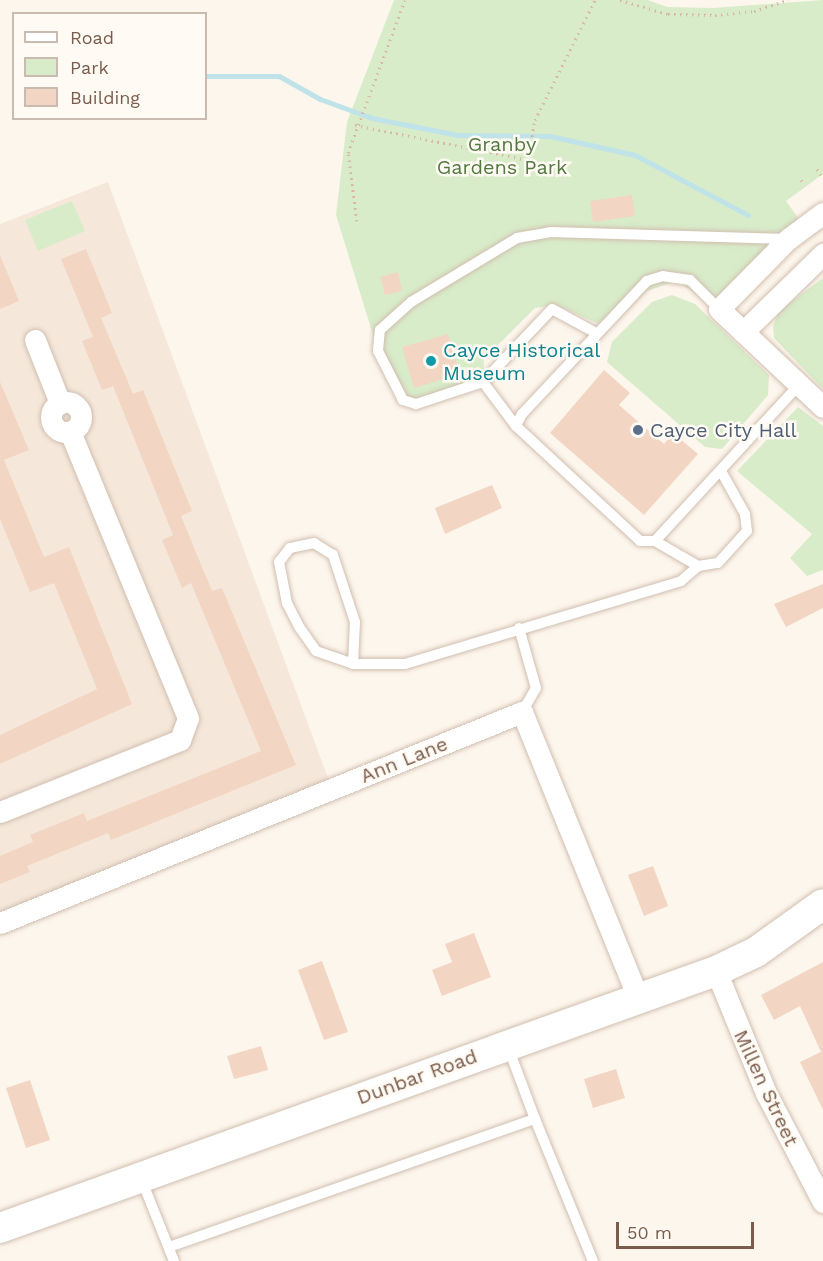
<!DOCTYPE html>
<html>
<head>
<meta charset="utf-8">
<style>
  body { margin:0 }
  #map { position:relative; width:823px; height:1261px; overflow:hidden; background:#fdf6ec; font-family:"Work Sans",sans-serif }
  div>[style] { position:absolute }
  .residential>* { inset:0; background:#f5e8da }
  .green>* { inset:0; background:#d8ecc9 }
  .stream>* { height:5px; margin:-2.5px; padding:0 2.5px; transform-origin:2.5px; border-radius:2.5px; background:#bfe3e8 }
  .building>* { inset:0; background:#f3d5c3 }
  .path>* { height:3px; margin-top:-1.5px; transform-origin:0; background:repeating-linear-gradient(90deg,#d9b8a5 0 1.5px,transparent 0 6px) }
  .roads { filter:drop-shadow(0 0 2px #d1beb0) drop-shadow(0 0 2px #d1beb0) }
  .lane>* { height:10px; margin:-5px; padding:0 5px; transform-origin:5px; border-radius:5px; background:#fff }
  .street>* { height:21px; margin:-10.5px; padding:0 10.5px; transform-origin:10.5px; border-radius:10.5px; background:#fff }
  .street>.ring { margin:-10.5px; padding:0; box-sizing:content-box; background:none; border:21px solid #fff; border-radius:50% }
  .secondary>* { height:30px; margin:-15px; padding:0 15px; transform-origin:15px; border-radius:15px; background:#fff }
  .dots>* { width:16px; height:16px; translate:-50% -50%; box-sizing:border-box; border:3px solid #fffaf3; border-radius:50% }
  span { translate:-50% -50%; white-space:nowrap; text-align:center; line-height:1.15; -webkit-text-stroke:5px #fffaf3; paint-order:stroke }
  .park-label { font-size:20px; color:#537a41 }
  .culture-label { font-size:20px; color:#0d838f }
  .left { translate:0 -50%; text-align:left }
  .service-label { font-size:20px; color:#4e5e75 }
  .street-label { font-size:20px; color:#7a5c4d }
  .legend { position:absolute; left:12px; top:12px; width:195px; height:108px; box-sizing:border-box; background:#fffaf3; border:2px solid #cabbb1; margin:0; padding:8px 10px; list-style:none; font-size:18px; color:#7a5c4d }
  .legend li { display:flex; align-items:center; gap:12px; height:30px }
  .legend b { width:30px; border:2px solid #cabbb1 }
  .scale { position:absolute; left:616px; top:1222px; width:138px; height:27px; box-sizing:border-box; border:3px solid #7a5c4d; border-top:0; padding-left:8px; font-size:18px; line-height:21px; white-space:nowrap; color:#7a5c4d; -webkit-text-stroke:4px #fffaf3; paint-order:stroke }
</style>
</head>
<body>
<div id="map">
  <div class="residential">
    <i style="clip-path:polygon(108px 182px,332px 789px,0 923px,0 224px)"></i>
  </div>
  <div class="green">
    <i style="clip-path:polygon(394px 0,648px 0,667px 7px,713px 8px,823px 0,823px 174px,786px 201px,804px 226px,719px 309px,676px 281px,647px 291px,608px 328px,556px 305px,535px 308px,484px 359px,483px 382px,416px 404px,403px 400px,378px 351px,336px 215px,347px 122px)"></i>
    <i style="clip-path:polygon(72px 201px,85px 231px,38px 251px,25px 220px)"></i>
    <i style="clip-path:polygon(823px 278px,823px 389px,774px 338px,773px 326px,779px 311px)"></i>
    <i style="clip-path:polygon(672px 295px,695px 304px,769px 375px,768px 395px,722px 449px,705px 447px,607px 362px,612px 342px,652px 302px)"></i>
    <i style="clip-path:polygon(798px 407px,823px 426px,823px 570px,807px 576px,790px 558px,812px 534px,737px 471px)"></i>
  </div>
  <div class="stream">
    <i style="left:206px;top:76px;width:73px"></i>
    <i style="left:279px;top:76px;width:47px;rotate:29.3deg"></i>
    <i style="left:320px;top:99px;width:55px;rotate:20.1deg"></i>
    <i style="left:372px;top:118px;width:87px;rotate:11.3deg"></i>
    <i style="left:457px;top:135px;width:93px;rotate:0.6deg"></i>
    <i style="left:550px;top:136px;width:87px;rotate:12.6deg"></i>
    <i style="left:635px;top:155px;width:128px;rotate:28deg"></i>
  </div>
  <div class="building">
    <i style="clip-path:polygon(632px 195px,635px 216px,593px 222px,590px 201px)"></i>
    <i style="clip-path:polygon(86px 249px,112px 313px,101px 318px,133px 394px,143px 390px,192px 511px,181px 516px,212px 591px,222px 588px,296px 765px,111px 840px,108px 833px,27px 866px,30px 872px,0 884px,0 856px,33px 842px,30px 835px,84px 813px,87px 821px,261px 751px,191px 583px,182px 588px,162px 540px,173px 535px,113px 386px,102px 390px,82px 341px,93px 337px,61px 259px)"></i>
    <i style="clip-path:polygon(0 255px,19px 301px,0 309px)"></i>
    <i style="clip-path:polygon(398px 272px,402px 291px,385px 295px,380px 277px)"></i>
    <i style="clip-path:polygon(448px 334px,460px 374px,414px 388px,402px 347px)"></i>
    <i style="clip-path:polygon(604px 370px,630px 393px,619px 405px,664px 444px,673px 433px,698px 454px,644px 515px,550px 433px)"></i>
    <i style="clip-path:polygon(0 382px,29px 450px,4px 460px,44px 557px,69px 547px,132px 704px,0 764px,0 735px,97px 689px,54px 583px,30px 592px,0 519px)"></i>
    <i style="clip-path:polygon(492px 485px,502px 508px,445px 534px,435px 508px)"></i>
    <i style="clip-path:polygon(823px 584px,823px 608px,786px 627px,774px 604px)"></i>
    <i style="clip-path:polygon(653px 866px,668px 906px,644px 916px,628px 875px)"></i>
    <i style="clip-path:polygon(474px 933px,491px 977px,442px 996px,432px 970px,452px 962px,445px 944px)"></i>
    <i style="clip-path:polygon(322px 961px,348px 1032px,324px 1040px,298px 970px)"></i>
    <i style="clip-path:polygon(823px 962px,823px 1110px,800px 1062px,821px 1052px,800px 1006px,774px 1020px,761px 995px)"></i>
    <i style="clip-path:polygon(261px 1046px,268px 1070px,234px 1079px,227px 1056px)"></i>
    <i style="clip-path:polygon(616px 1069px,625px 1098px,593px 1108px,584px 1079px)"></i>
    <i style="clip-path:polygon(30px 1080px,50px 1140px,26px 1148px,6px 1088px)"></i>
  </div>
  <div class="path">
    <i style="left:620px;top:0;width:50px;rotate:16.3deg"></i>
    <i style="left:668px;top:14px;width:47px;rotate:1.2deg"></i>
    <i style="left:715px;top:15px;width:39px;rotate:-6deg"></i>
    <i style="left:754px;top:11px;width:36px;rotate:-18deg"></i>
    <i style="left:355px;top:125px;width:177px;rotate:11.4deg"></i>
    <i style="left:528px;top:160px;width:41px;rotate:-80.1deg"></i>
    <i style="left:535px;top:120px;width:134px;rotate:-63.4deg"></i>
    <i style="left:817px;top:169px;width:7px;rotate:56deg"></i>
    <i style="left:801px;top:180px;width:6px;rotate:51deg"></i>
    <i style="left:357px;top:221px;width:69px;rotate:-97.5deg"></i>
    <i style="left:348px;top:153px;width:163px;rotate:-69.6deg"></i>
  </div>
  <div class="roads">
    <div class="lane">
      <i style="left:719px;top:309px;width:41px;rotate:-135deg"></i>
      <i style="left:690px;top:280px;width:27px;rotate:-172deg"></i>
      <i style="left:663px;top:276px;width:17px;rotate:163deg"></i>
      <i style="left:647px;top:281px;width:183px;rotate:133.2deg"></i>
      <i style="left:522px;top:414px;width:13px;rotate:117deg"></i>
      <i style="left:516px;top:426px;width:169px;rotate:42.8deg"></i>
      <i style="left:640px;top:541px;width:15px"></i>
      <i style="left:655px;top:541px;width:50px;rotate:30.2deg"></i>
      <i style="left:698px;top:566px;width:20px;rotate:-9deg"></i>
      <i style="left:718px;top:563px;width:43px;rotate:-47.8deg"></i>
      <i style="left:747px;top:531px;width:17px;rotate:-97deg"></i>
      <i style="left:745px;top:514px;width:49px;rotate:-119.2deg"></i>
      <i style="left:483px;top:382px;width:71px;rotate:161.8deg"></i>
      <i style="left:416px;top:404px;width:14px;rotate:-163deg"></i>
      <i style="left:403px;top:400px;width:55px;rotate:-117deg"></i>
      <i style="left:378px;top:351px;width:21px;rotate:-85deg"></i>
      <i style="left:380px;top:330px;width:42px;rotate:-42.1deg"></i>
      <i style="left:411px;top:302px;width:124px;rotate:-31.1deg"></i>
      <i style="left:517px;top:238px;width:34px;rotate:-10deg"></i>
      <i style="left:550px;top:232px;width:237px;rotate:1.7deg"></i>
      <i style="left:516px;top:426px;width:55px;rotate:-126.9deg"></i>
      <i style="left:483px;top:382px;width:100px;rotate:-46.6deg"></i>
      <i style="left:552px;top:309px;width:50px;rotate:28.6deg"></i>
      <i style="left:655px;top:541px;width:212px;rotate:-47.3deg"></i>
      <i style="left:519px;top:628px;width:62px;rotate:74.2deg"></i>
      <i style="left:536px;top:688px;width:28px;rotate:120deg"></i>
      <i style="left:353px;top:664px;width:42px;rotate:-87.3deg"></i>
      <i style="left:355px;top:622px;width:71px;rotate:-108.2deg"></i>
      <i style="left:333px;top:555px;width:22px;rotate:-148deg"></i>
      <i style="left:314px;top:543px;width:25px;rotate:168deg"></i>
      <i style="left:290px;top:548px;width:18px;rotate:128deg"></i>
      <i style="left:279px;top:562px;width:42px;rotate:79deg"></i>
      <i style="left:287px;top:603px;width:28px;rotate:63deg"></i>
      <i style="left:300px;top:628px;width:28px;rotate:55deg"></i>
      <i style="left:316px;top:651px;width:39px;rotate:19deg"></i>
      <i style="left:353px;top:664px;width:52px"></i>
      <i style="left:405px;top:664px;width:288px;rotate:-16.7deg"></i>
      <i style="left:681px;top:581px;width:23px;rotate:-41deg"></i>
      <i style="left:535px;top:1119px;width:153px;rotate:67.8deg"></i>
      <i style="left:142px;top:1181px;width:86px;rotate:68.2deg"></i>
      <i style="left:169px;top:1247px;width:388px;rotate:-19.3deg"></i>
      <i style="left:535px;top:1119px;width:77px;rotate:-110.6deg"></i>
    </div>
    <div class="street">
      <i style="left:823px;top:213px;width:44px;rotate:143.4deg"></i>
      <i style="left:788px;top:239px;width:98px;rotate:134.6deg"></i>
      <i style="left:719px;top:309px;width:143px;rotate:43.3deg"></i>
      <i style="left:743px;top:332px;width:112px;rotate:-44.3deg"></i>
      <i style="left:35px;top:340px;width:68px;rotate:68.4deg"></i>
      <i class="ring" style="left:51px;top:402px;width:9px;height:9px"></i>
      <i style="left:0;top:812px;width:194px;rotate:-21.8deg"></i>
      <i style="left:180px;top:740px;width:23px;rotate:-70deg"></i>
      <i style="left:188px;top:718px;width:309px;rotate:-112.4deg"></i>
      <i style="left:0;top:923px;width:563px;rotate:-22.01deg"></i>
      <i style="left:522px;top:712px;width:309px;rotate:67.9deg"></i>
      <i style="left:716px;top:971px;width:132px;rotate:67.7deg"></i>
      <i style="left:766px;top:1093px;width:123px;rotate:62.4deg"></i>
    </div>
    <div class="secondary">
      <i style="left:0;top:1228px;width:761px;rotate:-19.75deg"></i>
      <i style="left:716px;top:971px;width:44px;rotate:-25.4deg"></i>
      <i style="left:756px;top:952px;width:82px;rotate:-35.6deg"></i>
    </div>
  </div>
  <div class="dots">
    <i style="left:431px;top:361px;background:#0f9aa8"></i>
    <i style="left:638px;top:430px;background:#5c6f8a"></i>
  </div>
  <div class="park-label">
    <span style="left:502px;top:156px">Granby<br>Gardens Park</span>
  </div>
  <div class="culture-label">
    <span class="left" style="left:443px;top:362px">Cayce Historical<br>Museum</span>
  </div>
  <div class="service-label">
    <span class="left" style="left:650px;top:430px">Cayce City Hall</span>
  </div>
  <div class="street-label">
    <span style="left:404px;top:760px;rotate:-22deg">Ann Lane</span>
    <span style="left:417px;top:1077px;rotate:-20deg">Dunbar Road</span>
    <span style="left:766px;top:1088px;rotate:65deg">Millen Street</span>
  </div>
  <ul class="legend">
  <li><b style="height:8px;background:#fff"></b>Road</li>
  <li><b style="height:16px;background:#d8ecc9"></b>Park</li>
  <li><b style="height:16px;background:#f3d5c3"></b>Building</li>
  </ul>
  <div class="scale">50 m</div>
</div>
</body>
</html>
